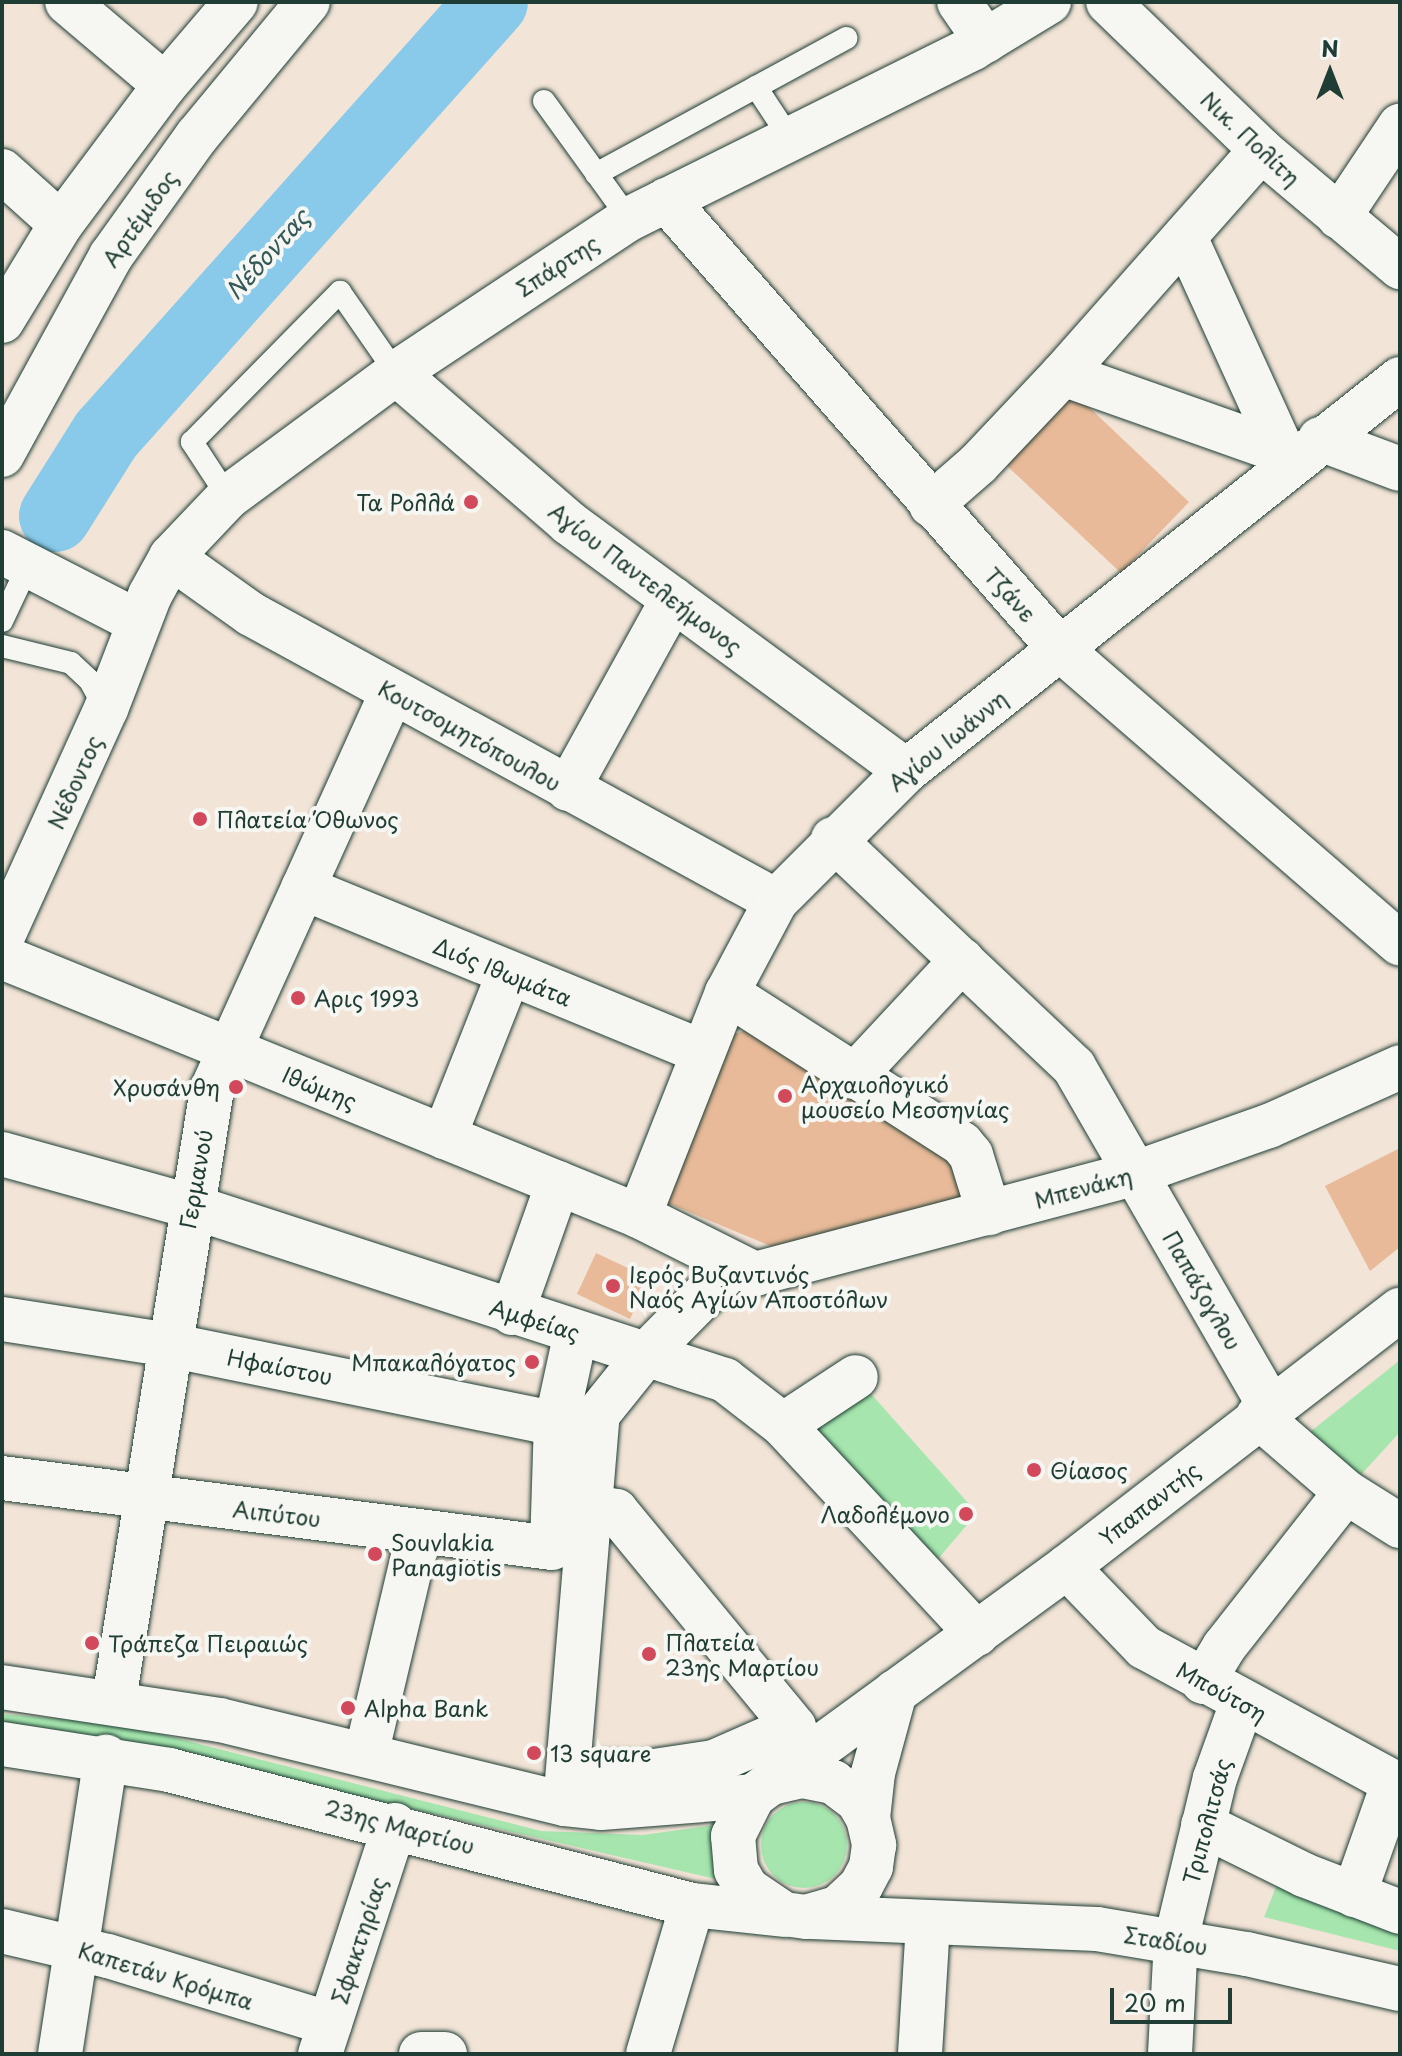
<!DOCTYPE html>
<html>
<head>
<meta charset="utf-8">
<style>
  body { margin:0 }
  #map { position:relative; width:1402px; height:2056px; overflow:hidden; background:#f2e4d7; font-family:"Playpen Sans",sans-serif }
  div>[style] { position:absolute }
  .green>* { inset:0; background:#a6e6ae }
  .round { border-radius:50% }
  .river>* { height:72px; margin:-36px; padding:0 36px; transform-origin:36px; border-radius:36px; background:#89c9ea }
  .building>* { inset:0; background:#e8ba99 }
  .roads { filter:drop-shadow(0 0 2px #1f3d34) drop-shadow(0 0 2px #1f3d34) }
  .lane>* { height:22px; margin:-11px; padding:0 11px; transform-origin:11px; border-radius:11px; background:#f6f6f2 }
  .street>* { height:44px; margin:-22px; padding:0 22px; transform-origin:22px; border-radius:22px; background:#f6f6f2 }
  .secondary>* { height:44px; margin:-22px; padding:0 22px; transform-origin:22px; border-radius:22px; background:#f6f6f2 }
  .primary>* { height:44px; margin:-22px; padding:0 22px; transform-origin:22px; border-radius:22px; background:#f6f6f2 }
  .dots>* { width:22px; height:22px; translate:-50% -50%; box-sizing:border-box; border:4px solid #f6f6f2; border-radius:50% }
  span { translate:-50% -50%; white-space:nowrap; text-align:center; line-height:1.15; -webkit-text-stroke:8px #f6f6f2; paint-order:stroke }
  .street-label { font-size:22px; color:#1f3d34 }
  .poi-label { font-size:22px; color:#1f3d34 }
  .right { translate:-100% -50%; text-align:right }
  .left { translate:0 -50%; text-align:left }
  .water-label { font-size:24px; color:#345958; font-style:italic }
  .frame { position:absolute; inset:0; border:4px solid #1f3d34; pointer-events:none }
  .north { position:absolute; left:1290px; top:32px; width:80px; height:80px; -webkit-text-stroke:6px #f6f6f2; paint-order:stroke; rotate:0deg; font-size:22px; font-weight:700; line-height:32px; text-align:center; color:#1f3d34 }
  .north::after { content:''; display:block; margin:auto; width:28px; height:36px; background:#1f3d34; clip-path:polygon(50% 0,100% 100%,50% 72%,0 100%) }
  .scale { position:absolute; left:1110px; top:1988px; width:122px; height:36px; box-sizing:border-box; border:4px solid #1f3d34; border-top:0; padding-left:10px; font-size:24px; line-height:28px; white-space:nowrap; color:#1f3d34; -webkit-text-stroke:6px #f6f6f2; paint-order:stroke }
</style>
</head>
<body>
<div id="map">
  <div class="green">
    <i style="clip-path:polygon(1400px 1360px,1400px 1432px,1358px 1478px,1305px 1436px)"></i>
    <i style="clip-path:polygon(856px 1377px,977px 1513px,927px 1572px,783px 1425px)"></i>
    <i style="clip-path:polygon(2px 1714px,121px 1724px,541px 1831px,643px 1835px,722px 1824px,720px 1880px,196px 1759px,2px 1728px)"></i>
    <i class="round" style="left:761px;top:1802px;width:86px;height:86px"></i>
    <i style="clip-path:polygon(1278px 1882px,1400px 1927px,1400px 1951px,1264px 1917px)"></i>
  </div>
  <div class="river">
    <i style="left:55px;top:516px;width:96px;rotate:-57.8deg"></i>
    <i style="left:106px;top:435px;width:580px;rotate:-48.28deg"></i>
  </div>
  <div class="building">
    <i style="clip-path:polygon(1073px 392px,1189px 502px,1121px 573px,1005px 464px)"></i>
    <i style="clip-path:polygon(753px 1028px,962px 1159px,974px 1196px,780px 1250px,665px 1202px,734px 1034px)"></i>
    <i style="clip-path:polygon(1400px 1148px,1400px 1247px,1370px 1271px,1325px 1186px)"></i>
    <i style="clip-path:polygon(596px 1253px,649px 1278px,630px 1319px,577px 1294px)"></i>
  </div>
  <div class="roads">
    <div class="lane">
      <i style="left:756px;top:87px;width:60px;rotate:56.6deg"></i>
      <i style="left:544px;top:101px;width:145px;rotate:54.2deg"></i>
      <i style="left:596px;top:174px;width:285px;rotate:-28.5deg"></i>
      <i style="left:228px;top:497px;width:66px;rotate:-123.2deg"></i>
      <i style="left:192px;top:442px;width:211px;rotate:-45.4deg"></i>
      <i style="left:340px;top:292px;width:98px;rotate:55.3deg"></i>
      <i style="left:2px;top:621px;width:61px;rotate:-64.7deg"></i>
      <i style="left:2px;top:646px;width:71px;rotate:13.8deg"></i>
      <i style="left:71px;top:663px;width:26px;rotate:43deg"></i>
      <i style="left:90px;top:681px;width:31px;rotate:61deg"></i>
    </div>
    <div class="street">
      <i style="left:67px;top:2px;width:128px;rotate:40.3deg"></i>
      <i style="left:1108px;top:2px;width:213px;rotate:44deg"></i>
      <i style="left:1261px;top:150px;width:182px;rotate:40.1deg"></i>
      <i style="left:2px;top:171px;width:79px;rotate:41.9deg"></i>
      <i style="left:666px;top:200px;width:597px;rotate:48.73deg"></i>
      <i style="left:1060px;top:649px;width:450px;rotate:40.9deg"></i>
      <i style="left:1339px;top:217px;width:110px;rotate:-56.2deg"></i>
      <i style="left:1185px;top:237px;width:236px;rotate:65.5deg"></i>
      <i style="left:1283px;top:452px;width:13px;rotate:39deg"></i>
      <i style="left:396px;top:373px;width:229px;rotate:40.9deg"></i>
      <i style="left:569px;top:523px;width:418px;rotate:36.3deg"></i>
      <i style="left:1063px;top:374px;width:233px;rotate:19.5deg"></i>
      <i style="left:1320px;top:439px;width:85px;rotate:20.6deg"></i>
      <i style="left:931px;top:505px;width:62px;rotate:-41.1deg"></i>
      <i style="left:978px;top:464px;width:124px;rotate:-46.6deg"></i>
      <i style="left:1063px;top:374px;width:299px;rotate:-48.5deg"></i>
      <i style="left:171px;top:557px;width:98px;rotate:35.5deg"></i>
      <i style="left:251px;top:614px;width:598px;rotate:28.66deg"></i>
      <i style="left:568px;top:789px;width:217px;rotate:-61.1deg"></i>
      <i style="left:833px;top:839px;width:332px;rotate:43.4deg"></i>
      <i style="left:1074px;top:1067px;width:392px;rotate:60deg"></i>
      <i style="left:303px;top:888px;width:431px;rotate:22.3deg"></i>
      <i style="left:2px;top:957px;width:688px;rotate:22.13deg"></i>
      <i style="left:639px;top:1216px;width:130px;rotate:26.6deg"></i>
      <i style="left:755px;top:1274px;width:394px;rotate:-14.8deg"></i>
      <i style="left:1136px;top:1173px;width:141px;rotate:-19.5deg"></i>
      <i style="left:1269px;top:1126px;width:144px;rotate:-24.2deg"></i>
      <i style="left:727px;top:993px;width:279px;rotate:32.7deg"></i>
      <i style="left:962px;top:1144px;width:14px;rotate:51deg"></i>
      <i style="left:971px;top:1155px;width:61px;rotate:72.8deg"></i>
      <i style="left:853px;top:1077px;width:160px;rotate:-47deg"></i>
      <i style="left:444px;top:1137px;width:176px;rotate:-68.4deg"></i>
      <i style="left:2px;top:1154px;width:195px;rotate:15.5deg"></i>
      <i style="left:190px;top:1206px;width:563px;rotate:18.02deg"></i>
      <i style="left:725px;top:1380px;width:73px;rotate:37.8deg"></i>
      <i style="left:783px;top:1425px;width:285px;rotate:47.1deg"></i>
      <i style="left:639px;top:1216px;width:240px;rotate:-68.5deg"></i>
      <i style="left:727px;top:993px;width:104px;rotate:-62deg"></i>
      <i style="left:776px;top:901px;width:184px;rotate:-45deg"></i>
      <i style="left:906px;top:771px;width:631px;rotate:-38.43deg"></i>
      <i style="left:512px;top:1313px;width:138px;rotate:-70.5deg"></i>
      <i style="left:2px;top:1319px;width:169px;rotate:8.8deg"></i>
      <i style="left:169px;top:1345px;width:395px;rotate:11.5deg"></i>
      <i style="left:1258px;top:1416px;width:116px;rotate:40.8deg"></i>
      <i style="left:1346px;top:1492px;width:64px;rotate:32.2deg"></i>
      <i style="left:783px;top:1425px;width:87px;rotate:-33.3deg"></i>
      <i style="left:2px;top:1478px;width:554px;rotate:7.25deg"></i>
      <i style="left:552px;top:1548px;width:124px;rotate:-88.2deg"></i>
      <i style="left:556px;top:1424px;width:94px;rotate:-77.7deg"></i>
      <i style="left:561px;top:1502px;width:56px;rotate:9.3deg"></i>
      <i style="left:616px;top:1511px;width:280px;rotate:50.5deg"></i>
      <i style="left:794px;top:1727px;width:87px;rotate:156.4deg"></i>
      <i style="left:714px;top:1762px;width:74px;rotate:171.4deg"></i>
      <i style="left:641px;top:1773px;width:73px;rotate:-179.2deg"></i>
      <i style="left:1067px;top:1567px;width:111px;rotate:46.1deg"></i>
      <i style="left:1144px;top:1647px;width:291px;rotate:28.5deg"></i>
      <i style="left:1203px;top:1682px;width:41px;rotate:-59deg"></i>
      <i style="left:1224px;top:1647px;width:197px;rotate:-51.8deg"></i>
      <i style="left:114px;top:1700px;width:619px;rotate:-80.89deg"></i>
      <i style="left:212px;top:1089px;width:435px;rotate:-65.6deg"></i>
      <i style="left:366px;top:1755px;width:230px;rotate:-76.7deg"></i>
      <i style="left:565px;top:1804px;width:391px;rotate:-85.2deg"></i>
      <i style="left:598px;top:1414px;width:78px;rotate:-51.2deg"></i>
      <i style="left:647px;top:1353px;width:124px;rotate:-45.3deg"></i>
      <i style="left:1203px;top:1825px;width:113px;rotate:26.3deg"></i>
      <i style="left:1304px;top:1875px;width:103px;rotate:21.1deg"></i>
      <i style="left:1354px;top:1895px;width:118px;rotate:-70.6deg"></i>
      <i style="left:2px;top:1931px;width:109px;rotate:13.3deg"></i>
      <i style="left:108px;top:1956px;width:232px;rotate:17deg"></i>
      <i style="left:1176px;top:1940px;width:167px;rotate:-76.5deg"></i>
      <i style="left:1215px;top:1778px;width:80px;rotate:-70.2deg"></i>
      <i style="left:60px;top:2054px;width:301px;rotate:-81.2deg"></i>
      <i style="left:320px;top:2054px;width:241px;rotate:-71.9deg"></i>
      <i style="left:421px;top:2054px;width:24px"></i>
      <i style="left:920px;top:2054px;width:132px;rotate:-86.5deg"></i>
    </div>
    <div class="secondary">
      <i style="left:959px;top:2px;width:47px;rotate:55.3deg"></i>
      <i style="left:2px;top:552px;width:153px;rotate:27.2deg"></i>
      <i style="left:2px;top:938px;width:252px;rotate:-65.6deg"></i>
      <i style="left:106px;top:709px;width:122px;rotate:-68.9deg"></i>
      <i style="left:150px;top:595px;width:43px;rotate:-61.1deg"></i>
      <i style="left:171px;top:557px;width:83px;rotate:-46.5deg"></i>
      <i style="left:228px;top:497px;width:209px;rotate:-36.4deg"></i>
      <i style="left:396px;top:373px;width:279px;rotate:-33.5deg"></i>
      <i style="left:629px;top:219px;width:384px;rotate:-26.4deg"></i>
      <i style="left:973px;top:48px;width:89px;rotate:-31.2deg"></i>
      <i style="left:2px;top:1687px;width:220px;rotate:8.6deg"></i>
      <i style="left:220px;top:1720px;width:355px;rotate:13.7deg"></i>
      <i style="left:565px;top:1804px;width:36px;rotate:6deg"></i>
      <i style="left:601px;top:1808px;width:152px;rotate:-4.5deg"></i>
      <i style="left:2px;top:1744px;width:169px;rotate:8.8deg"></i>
      <i style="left:169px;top:1770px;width:540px;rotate:14.47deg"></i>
      <i style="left:692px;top:1905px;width:94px;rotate:6.1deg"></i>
      <i style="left:771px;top:1783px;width:32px;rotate:-13deg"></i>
      <i style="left:802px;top:1776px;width:32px;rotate:11deg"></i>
      <i style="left:833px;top:1782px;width:31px;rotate:37deg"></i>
      <i style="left:858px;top:1801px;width:20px;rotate:60deg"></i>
      <i style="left:868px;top:1818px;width:28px;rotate:77deg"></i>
      <i style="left:874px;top:1845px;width:22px;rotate:98deg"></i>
      <i style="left:871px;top:1867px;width:21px;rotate:118deg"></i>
      <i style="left:861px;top:1886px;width:33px;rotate:137deg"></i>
      <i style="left:837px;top:1908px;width:32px;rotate:164deg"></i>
      <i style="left:806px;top:1917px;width:22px;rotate:-172deg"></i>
      <i style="left:784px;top:1914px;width:45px;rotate:-146deg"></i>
      <i style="left:747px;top:1889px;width:22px;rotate:-120deg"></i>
      <i style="left:736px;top:1870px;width:34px;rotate:-95deg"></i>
      <i style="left:733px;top:1836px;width:45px;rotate:-63.4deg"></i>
      <i style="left:753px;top:1796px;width:389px;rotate:-36.1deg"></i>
      <i style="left:1067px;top:1567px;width:421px;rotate:-37.7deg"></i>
      <i style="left:868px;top:1818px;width:45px;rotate:-83.7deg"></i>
      <i style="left:873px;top:1773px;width:84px;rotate:-74.8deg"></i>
      <i style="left:812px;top:1917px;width:285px;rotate:2.4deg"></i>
      <i style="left:1097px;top:1929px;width:152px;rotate:9.5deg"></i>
      <i style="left:1247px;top:1954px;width:157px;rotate:12.9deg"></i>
      <i style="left:648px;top:2054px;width:155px;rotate:-73.5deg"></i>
      <i style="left:1170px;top:2054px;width:114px;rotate:-87deg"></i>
    </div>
    <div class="primary">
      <i style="left:2px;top:321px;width:114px;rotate:-58.7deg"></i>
      <i style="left:61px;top:224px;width:174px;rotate:-53.2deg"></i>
      <i style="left:165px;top:85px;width:109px;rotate:-49.5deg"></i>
      <i style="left:2px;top:455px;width:227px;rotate:-61.3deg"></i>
      <i style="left:111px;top:256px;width:148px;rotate:-54.4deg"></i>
      <i style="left:197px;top:136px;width:174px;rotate:-50.4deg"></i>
    </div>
  </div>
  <div class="dots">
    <i style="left:471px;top:502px;background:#d1495b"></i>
    <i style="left:200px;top:819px;background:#d1495b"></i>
    <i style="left:298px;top:998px;background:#d1495b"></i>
    <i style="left:236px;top:1087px;background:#d1495b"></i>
    <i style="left:785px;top:1096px;background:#d1495b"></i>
    <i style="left:613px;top:1286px;background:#d1495b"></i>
    <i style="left:532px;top:1362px;background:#d1495b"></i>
    <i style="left:1034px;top:1470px;background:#d1495b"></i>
    <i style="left:966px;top:1514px;background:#d1495b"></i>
    <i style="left:375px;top:1554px;background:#d1495b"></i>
    <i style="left:92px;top:1643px;background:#d1495b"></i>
    <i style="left:649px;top:1654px;background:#d1495b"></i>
    <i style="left:348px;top:1708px;background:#d1495b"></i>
    <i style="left:534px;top:1753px;background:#d1495b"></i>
  </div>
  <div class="street-label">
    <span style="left:1251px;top:138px;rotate:43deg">Νικ. Πολίτη</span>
    <span style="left:139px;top:218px;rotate:-55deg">Αρτέμιδος</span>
    <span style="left:557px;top:265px;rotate:-33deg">Σπάρτης</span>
    <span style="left:646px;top:578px;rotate:37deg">Αγίου Παντελεήμονος</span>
    <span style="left:1011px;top:594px;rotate:48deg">Τζάνε</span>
    <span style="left:470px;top:735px;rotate:29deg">Κουτσομητόπουλου</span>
    <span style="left:947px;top:740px;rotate:-39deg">Αγίου Ιωάννη</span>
    <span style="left:74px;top:782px;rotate:-66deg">Νέδοντος</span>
    <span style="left:503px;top:971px;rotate:22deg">Διός Ιθωμάτα</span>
    <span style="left:320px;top:1087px;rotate:22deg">Ιθώμης</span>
    <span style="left:195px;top:1179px;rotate:-80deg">Γερμανού</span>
    <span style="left:1083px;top:1187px;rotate:-15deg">Μπενάκη</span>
    <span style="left:1203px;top:1290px;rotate:60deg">Παπάζογλου</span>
    <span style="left:535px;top:1319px;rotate:17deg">Αμφείας</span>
    <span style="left:280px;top:1366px;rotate:11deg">Ηφαίστου</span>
    <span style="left:1149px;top:1503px;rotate:-38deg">Υπαπαντής</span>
    <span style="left:277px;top:1513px;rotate:7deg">Αιπύτου</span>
    <span style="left:1222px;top:1691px;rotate:29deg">Μπούτση</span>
    <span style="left:1206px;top:1821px;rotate:-75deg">Τριπολιτσάς</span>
    <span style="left:400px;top:1826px;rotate:15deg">23ης Μαρτίου</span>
    <span style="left:358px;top:1940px;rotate:-72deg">Σφακτηρίας</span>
    <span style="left:1166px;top:1940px;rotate:9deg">Σταδίου</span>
    <span style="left:166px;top:1975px;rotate:17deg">Καπετάν Κρόμπα</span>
  </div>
  <div class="poi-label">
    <span class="right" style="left:455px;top:502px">Τα Ρολλά</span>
    <span class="left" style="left:216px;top:819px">Πλατεία Όθωνος</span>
    <span class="left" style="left:314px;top:998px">Αρις 1993</span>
    <span class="left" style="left:801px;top:1096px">Αρχαιολογικό<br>μουσείο Μεσσηνίας</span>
    <span class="right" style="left:220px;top:1087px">Χρυσάνθη</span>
    <span class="left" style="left:629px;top:1286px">Ιερός Βυζαντινός<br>Ναός Αγίων Αποστόλων</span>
    <span class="right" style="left:516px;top:1362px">Μπακαλόγατος</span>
    <span class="left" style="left:1050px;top:1470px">Θίασος</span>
    <span class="right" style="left:950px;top:1514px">Λαδολέμονο</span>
    <span class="left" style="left:391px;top:1554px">Souvlakia<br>Panagiotis</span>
    <span class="left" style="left:665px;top:1654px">Πλατεία<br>23ης Μαρτίου</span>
    <span class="left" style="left:108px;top:1643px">Τράπεζα Πειραιώς</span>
    <span class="left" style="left:364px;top:1708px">Alpha Bank</span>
    <span class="left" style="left:550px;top:1753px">13 square</span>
  </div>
  <div class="water-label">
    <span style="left:267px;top:254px;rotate:-48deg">Νέδoντας</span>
  </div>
  <div class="frame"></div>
  <div class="north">N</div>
  <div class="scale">20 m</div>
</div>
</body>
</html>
